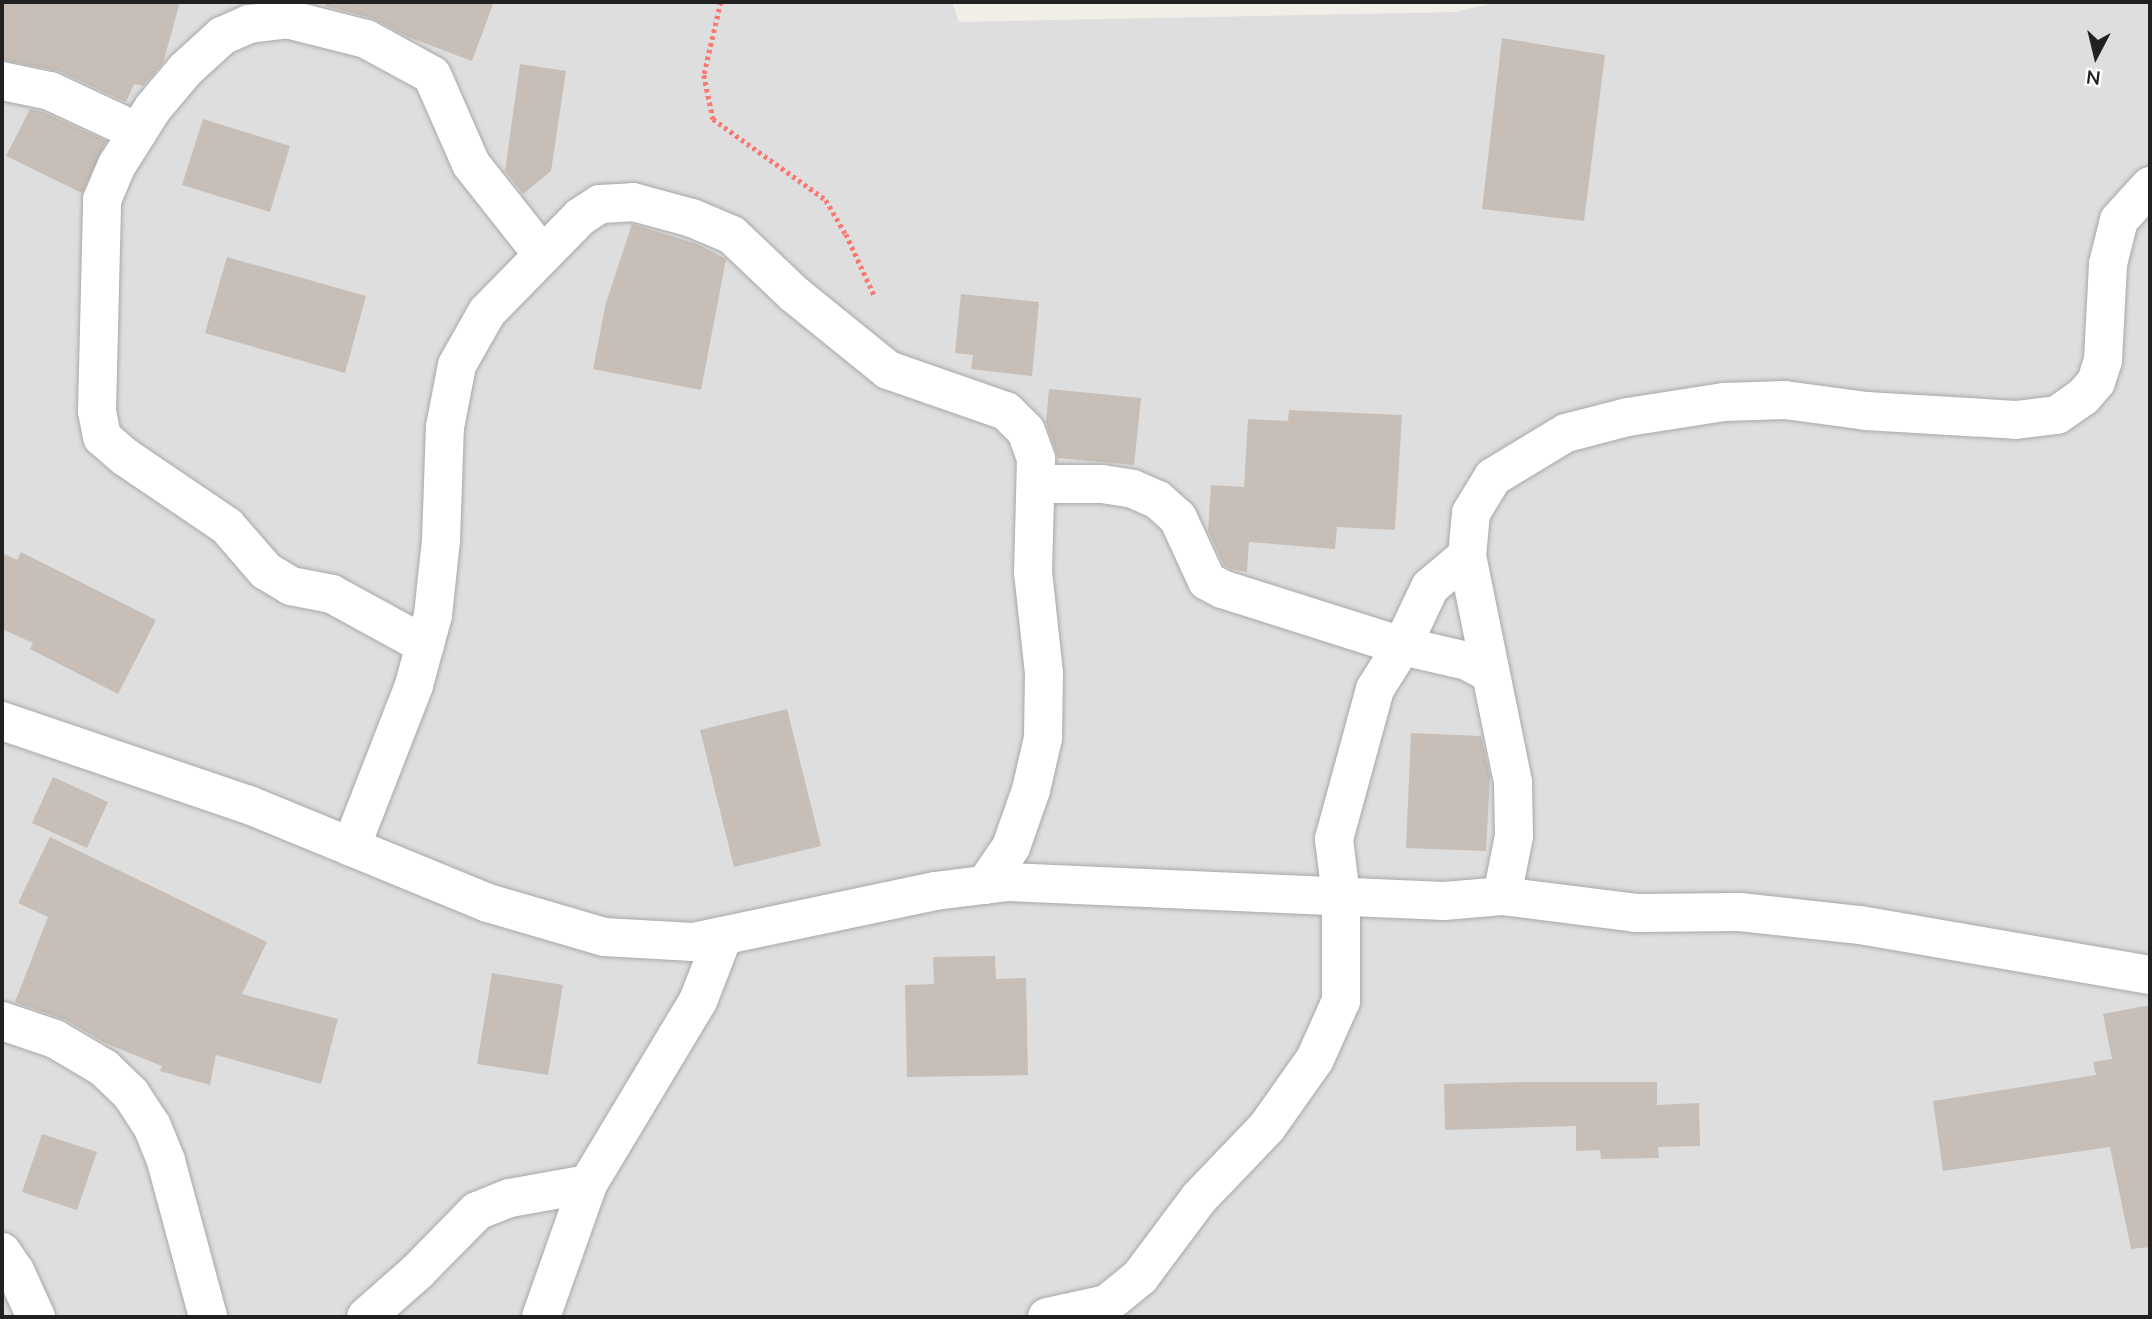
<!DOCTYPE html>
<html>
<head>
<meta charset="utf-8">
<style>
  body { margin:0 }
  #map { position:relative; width:2152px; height:1319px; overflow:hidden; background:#f1eee8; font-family:"Nunito Sans",sans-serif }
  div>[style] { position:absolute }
  .residential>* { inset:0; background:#dfdede }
  .building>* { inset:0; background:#c6beb7 }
  .path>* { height:4.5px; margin-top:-2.25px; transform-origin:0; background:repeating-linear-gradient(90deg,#f97971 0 3.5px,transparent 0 7px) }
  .roads { filter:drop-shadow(0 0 2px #a8a8a8) drop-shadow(0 0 2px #a8a8a8) }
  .minor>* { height:38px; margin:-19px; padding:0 19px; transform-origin:19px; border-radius:19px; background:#fff }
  span { translate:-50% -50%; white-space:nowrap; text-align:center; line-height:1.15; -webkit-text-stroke:5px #fff; paint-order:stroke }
  .frame { position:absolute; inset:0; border:4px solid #212121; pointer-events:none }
  .north { position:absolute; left:2061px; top:21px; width:70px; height:70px; -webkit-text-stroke:5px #fff; paint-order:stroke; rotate:187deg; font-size:19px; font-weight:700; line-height:28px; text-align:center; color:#212121 }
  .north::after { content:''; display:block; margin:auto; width:24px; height:32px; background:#212121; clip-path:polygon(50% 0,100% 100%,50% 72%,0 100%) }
</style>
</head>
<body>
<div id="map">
  <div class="residential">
    <i style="clip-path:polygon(2px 2px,952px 2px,959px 22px,1455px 12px,1498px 2px,2150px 2px,2150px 1317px,2px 1317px)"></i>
  </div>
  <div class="building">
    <i style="clip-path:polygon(2px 2px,180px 2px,163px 63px,143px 86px,134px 84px,126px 102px,59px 71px,2px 60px)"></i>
    <i style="clip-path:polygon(326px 2px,494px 2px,472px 61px,408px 37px,372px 18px,325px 6px)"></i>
    <i style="clip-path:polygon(1502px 38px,1605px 55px,1584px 221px,1482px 209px)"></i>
    <i style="clip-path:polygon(520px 64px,566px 71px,551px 171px,523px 194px,505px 171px)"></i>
    <i style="clip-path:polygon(30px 109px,43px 112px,106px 141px,82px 193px,6px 156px)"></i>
    <i style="clip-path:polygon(203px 119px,290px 146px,270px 212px,182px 185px)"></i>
    <i style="clip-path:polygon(632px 224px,697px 244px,726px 259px,701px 390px,593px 369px,606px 303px)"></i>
    <i style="clip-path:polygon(227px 257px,366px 296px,345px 373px,205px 333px)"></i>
    <i style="clip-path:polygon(961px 294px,1039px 302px,1032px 376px,971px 369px,973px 355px,955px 353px)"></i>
    <i style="clip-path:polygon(1049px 389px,1141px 398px,1134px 465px,1058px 458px,1046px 422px)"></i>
    <i style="clip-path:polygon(1289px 410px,1402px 415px,1395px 530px,1337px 527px,1335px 549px,1249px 542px,1247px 572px,1231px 569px,1224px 565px,1208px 531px,1211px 485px,1244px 487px,1248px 419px,1288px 421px)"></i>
    <i style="clip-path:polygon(21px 552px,156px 620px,118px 694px,30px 649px,33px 643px,2px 629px,2px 553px,17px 560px)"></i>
    <i style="clip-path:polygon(787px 709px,821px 846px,734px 867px,700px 730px)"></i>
    <i style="clip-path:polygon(1411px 733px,1481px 736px,1490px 776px,1486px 851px,1406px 848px)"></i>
    <i style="clip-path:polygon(53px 777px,108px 802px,87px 848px,32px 823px)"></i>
    <i style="clip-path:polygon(50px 837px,267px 942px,242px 994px,338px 1019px,321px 1084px,216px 1055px,210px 1085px,160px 1071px,162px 1066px,105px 1043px,66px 1020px,15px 1002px,48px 917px,18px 903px)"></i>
    <i style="clip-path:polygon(995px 956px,996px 979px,1026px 978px,1028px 1075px,907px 1077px,905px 985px,934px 984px,933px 957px)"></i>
    <i style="clip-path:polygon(492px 973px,563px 985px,548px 1075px,477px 1064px)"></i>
    <i style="clip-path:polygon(2150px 1005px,2150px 1247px,2131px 1249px,2110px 1147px,1943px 1171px,1933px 1101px,2096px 1075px,2093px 1062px,2112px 1059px,2103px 1014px)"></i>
    <i style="clip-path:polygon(1529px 1082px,1657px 1082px,1657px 1105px,1699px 1103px,1700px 1146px,1658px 1147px,1659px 1158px,1601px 1159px,1600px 1150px,1576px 1151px,1576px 1126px,1445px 1130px,1444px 1084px)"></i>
    <i style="clip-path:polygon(42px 1134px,97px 1152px,77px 1210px,22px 1192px)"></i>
  </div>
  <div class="path">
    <i style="left:721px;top:2px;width:75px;rotate:103.1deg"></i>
    <i style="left:704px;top:75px;width:45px;rotate:78.4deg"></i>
    <i style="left:713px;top:119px;width:139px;rotate:35.6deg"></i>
    <i style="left:826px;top:200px;width:39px;rotate:60deg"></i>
    <i style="left:846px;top:234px;width:69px;rotate:65.3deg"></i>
  </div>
  <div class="roads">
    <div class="minor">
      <i style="left:2px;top:81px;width:49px;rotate:11.8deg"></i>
      <i style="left:50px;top:91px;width:97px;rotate:25deg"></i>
      <i style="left:1037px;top:484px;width:65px"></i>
      <i style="left:1102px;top:484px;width:31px;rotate:9deg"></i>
      <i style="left:1133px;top:489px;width:27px;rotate:24deg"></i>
      <i style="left:1158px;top:500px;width:27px;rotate:42deg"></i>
      <i style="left:1178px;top:518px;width:69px;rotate:65.3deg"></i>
      <i style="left:1207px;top:581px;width:17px;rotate:28deg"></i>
      <i style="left:1222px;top:589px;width:189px;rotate:17.6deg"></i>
      <i style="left:1402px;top:646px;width:67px;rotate:13deg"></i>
      <i style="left:1467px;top:661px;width:26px;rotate:28deg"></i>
      <i style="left:425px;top:645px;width:106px;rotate:-151.3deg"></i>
      <i style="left:332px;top:594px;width:42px;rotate:-169deg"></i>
      <i style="left:291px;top:586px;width:29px;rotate:-149deg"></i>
      <i style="left:266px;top:571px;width:60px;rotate:-130.9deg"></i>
      <i style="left:227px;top:526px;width:123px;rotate:-145.9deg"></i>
      <i style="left:125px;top:457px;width:30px;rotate:-139deg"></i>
      <i style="left:102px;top:437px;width:26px;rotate:-101deg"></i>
      <i style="left:97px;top:411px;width:211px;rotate:-88.6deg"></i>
      <i style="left:102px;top:200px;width:38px;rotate:-67deg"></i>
      <i style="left:117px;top:165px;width:67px;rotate:-57.7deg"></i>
      <i style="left:153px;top:108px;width:51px;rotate:-49.8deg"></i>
      <i style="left:186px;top:69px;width:49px;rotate:-42.5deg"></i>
      <i style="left:222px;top:36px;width:30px;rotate:-24deg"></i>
      <i style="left:249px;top:24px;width:38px;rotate:-7deg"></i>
      <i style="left:287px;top:19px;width:81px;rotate:14.2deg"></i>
      <i style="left:366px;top:39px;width:75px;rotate:28.6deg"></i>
      <i style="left:432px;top:75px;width:97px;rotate:66.3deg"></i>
      <i style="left:471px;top:164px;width:115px;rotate:51.7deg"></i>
      <i style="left:2px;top:721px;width:261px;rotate:18.8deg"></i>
      <i style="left:249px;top:805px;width:258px;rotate:22.3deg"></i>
      <i style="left:488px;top:903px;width:121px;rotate:16.3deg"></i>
      <i style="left:604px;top:937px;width:89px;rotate:3.2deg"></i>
      <i style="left:693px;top:942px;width:247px;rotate:-11.9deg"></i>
      <i style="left:935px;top:891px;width:74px;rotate:-7deg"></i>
      <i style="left:1008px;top:882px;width:436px;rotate:2.5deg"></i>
      <i style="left:1444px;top:901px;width:58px;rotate:-4.9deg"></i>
      <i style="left:1502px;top:896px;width:135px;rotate:7.2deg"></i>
      <i style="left:1636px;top:913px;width:104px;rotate:-0.6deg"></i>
      <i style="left:1740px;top:912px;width:121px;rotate:6.2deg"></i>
      <i style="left:1860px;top:925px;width:294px;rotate:9.8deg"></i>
      <i style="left:351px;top:847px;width:174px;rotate:-68.7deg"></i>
      <i style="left:414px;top:685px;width:73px;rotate:-74.8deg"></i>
      <i style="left:433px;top:615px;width:75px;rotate:-83.9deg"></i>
      <i style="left:441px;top:540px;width:113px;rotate:-88deg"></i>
      <i style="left:445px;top:427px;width:63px;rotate:-79deg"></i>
      <i style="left:457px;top:365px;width:61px;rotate:-60.5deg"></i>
      <i style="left:487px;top:312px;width:133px;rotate:-45.6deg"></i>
      <i style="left:580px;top:217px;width:24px;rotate:-33deg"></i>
      <i style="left:600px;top:204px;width:33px;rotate:-3deg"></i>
      <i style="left:633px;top:202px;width:61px;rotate:15.2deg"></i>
      <i style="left:692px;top:218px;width:43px;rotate:23deg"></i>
      <i style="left:732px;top:235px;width:86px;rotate:43.6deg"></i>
      <i style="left:794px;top:294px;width:121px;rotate:39deg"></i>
      <i style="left:888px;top:370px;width:125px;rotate:19.2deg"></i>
      <i style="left:1006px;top:411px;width:28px;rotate:45deg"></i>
      <i style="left:1026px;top:431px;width:30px;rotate:70deg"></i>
      <i style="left:1036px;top:459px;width:113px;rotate:91.5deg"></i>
      <i style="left:1033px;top:572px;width:102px;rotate:83.8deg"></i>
      <i style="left:1044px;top:673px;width:65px;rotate:90.9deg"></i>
      <i style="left:1043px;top:738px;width:53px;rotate:103deg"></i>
      <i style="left:1031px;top:790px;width:60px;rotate:109.3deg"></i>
      <i style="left:1011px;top:847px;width:46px;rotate:124.4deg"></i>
      <i style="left:1502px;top:896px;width:61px;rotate:-78.7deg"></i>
      <i style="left:1514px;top:836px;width:54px;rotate:-91.1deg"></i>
      <i style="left:1513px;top:782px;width:231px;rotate:-101.5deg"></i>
      <i style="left:1467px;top:556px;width:43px;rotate:-84.7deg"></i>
      <i style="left:1471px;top:513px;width:42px;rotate:-58.6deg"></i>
      <i style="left:1493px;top:477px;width:85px;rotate:-31.1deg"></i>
      <i style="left:1566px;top:433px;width:64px;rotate:-14.5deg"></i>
      <i style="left:1628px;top:417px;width:97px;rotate:-8.9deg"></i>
      <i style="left:1724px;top:402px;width:61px;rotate:-1.9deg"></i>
      <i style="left:1785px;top:400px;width:82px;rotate:7.7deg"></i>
      <i style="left:1866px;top:411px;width:150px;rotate:3.4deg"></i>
      <i style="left:2016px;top:420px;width:41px;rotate:-7deg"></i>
      <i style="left:2057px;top:415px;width:32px;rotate:-35deg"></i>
      <i style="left:2083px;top:397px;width:20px;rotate:-49deg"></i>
      <i style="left:2096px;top:382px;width:23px;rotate:-72deg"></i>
      <i style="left:2103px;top:360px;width:96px;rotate:-87deg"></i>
      <i style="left:2108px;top:264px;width:45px;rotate:-76deg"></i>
      <i style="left:2119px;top:220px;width:46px;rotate:-47.6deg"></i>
      <i style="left:2px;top:1021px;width:56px;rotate:18.8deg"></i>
      <i style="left:55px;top:1039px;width:57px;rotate:30.6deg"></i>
      <i style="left:104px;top:1068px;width:37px;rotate:44deg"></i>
      <i style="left:131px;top:1094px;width:38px;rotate:57deg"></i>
      <i style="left:152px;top:1126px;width:38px;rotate:68deg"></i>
      <i style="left:166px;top:1161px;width:162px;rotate:74.9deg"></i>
      <i style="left:2px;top:1252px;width:23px;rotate:56deg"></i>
      <i style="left:15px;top:1271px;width:51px;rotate:65.5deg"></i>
      <i style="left:366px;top:1317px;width:68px;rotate:-41.4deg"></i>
      <i style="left:417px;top:1272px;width:86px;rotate:-45.5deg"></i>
      <i style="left:477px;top:1211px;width:35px;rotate:-22deg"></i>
      <i style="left:510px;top:1198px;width:79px;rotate:-10.2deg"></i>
      <i style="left:541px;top:1317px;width:141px;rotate:-70.5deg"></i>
      <i style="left:588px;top:1184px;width:214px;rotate:-59deg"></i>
      <i style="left:698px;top:1001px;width:69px;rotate:-68.7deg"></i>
      <i style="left:1047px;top:1317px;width:61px;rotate:-12.2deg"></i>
      <i style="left:1107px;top:1304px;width:43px;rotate:-39.3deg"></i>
      <i style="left:1140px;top:1277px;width:99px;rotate:-53.2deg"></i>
      <i style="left:1199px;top:1198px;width:98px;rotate:-46.2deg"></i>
      <i style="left:1267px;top:1127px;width:83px;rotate:-54.8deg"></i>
      <i style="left:1315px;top:1059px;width:64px;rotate:-65.9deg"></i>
      <i style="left:1341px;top:1001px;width:105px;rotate:-90deg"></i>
      <i style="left:1341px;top:896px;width:57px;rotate:-97deg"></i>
      <i style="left:1334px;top:839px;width:156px;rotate:-74.7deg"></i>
      <i style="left:1375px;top:689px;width:51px;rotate:-57.9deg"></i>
      <i style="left:1402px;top:646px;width:65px;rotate:-64.6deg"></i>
      <i style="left:1430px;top:587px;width:48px;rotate:-40deg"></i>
    </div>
  </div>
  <div class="frame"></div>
  <div class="north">N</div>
</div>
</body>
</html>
